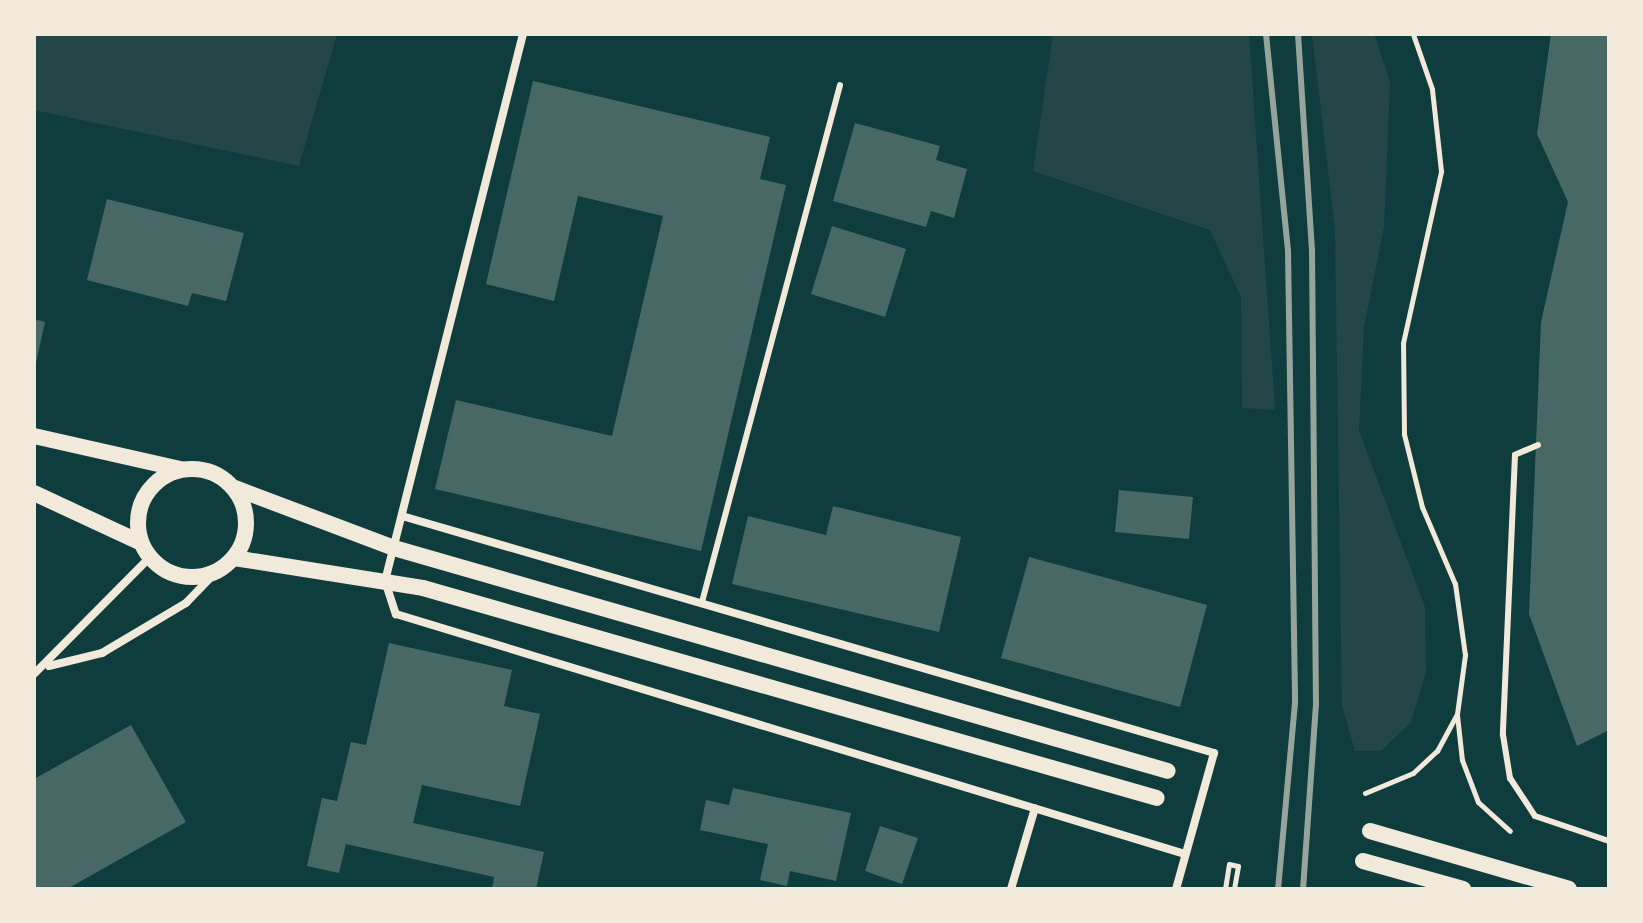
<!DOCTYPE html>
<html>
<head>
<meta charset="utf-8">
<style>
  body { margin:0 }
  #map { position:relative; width:1643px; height:923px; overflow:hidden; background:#0f3d3e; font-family:"Golos Text",sans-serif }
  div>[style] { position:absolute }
  .green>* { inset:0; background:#244646 }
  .building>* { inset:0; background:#486865 }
  .path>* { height:5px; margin:-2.5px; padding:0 2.5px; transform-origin:2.5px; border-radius:2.5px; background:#f1e9da }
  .service>* { height:6px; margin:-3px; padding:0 3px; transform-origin:3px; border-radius:3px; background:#f1e9da }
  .minor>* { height:8px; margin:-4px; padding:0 4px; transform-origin:4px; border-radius:4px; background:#f1e9da }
  .secondary>* { height:16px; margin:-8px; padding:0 8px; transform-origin:8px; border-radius:8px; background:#f1e9da }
  .secondary>.ring { margin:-8px; padding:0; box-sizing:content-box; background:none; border:16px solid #f1e9da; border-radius:50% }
  .rail>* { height:6px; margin:-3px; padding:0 3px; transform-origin:3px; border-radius:3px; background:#97a49c }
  span { translate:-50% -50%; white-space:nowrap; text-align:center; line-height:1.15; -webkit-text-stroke:7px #f1e9da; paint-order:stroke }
  .frame { position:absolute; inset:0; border:36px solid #f1e9da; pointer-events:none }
</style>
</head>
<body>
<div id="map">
  <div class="green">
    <i style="clip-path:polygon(34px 34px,337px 34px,299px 166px,34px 110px)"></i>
    <i style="clip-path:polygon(1053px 34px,1249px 34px,1275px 410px,1242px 408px,1241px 297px,1210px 230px,1033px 171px)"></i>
    <i style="clip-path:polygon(1312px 34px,1374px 34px,1390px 82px,1384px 227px,1364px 327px,1359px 431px,1425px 607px,1426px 672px,1411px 722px,1381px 751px,1355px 751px,1342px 706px,1335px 230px)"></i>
  </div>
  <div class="building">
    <i style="clip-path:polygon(1551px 34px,1609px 34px,1609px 730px,1577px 746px,1529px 614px,1541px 322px,1568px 202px,1537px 134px)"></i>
    <i style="clip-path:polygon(533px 81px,770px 137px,760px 179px,786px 185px,701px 551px,435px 489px,456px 400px,612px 436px,663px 216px,578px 196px,554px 301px,486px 284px)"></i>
    <i style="clip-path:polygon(855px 123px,940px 146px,936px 160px,967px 169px,954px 218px,931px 211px,926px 227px,833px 201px)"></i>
    <i style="clip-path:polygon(107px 199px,244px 233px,226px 301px,192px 293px,188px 306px,87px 280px)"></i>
    <i style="clip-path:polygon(832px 226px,906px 249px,885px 317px,811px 294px)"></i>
    <i style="clip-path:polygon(34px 319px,45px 322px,35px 367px,34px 367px)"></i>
    <i style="clip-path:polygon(1119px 490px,1193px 497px,1189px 539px,1115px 532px)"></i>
    <i style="clip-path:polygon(833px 506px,961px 537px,939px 632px,732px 584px,748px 516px,826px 535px)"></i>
    <i style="clip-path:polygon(1029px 557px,1207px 605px,1180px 707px,1001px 658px)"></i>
    <i style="clip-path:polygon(389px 643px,512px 670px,504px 706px,540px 714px,520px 806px,422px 785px,413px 823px,544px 852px,536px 889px,492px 889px,494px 877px,346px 844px,339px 873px,307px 866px,322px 798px,337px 801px,351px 742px,366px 745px)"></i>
    <i style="clip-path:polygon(131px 725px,186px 822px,67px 889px,34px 889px,34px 779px)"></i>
    <i style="clip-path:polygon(733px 788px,851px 813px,836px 881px,790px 871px,787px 886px,760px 880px,768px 844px,700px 830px,706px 800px,729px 805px)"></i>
    <i style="clip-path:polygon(880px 826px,918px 838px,902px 884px,865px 871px)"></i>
  </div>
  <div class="path">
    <i style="left:1457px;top:715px;width:45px;rotate:83.7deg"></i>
    <i style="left:1462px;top:760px;width:45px;rotate:69.1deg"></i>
    <i style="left:1478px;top:802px;width:43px;rotate:42.2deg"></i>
    <i style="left:1365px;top:793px;width:52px;rotate:-22.6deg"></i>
    <i style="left:1413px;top:773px;width:33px;rotate:-43deg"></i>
    <i style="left:1437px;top:751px;width:42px;rotate:-61.6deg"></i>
    <i style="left:1457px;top:714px;width:60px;rotate:-82.3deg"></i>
    <i style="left:1465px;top:655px;width:72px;rotate:-98deg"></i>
    <i style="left:1455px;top:584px;width:84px;rotate:-113.2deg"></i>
    <i style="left:1422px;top:507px;width:75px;rotate:-103.9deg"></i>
    <i style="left:1404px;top:434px;width:91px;rotate:-90.6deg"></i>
    <i style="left:1403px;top:343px;width:176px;rotate:-77.5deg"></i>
    <i style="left:1441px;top:171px;width:82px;rotate:-96.3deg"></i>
    <i style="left:1432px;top:89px;width:58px;rotate:-109.1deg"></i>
    <i style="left:1225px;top:889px;width:25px;rotate:-81deg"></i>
    <i style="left:1229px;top:864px;width:9px;rotate:13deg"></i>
    <i style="left:1238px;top:866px;width:23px;rotate:100deg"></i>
  </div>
  <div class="service">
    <i style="left:1538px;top:445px;width:25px;rotate:157deg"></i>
    <i style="left:1515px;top:455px;width:280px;rotate:92.5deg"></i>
    <i style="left:1503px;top:735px;width:44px;rotate:80.8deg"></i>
    <i style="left:1510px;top:778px;width:45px;rotate:56.7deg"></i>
    <i style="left:1535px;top:816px;width:78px;rotate:18.7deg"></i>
    <i style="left:702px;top:602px;width:535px;rotate:-75.05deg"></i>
  </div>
  <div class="minor">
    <i style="left:523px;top:34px;width:564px;rotate:104.16deg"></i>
    <i style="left:385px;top:581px;width:35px;rotate:72deg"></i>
    <i style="left:396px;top:614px;width:825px;rotate:16.92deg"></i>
    <i style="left:402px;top:516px;width:846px;rotate:16.27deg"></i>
    <i style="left:1214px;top:753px;width:141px;rotate:105.6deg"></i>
    <i style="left:49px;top:666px;width:55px;rotate:-13.8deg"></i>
    <i style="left:102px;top:653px;width:98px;rotate:-30.8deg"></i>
    <i style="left:186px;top:603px;width:42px;rotate:-46deg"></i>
    <i style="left:34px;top:674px;width:165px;rotate:-45.2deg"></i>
    <i style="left:1011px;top:889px;width:84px;rotate:-73.5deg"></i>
  </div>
  <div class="secondary">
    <i style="left:34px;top:436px;width:151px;rotate:12.7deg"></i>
    <i class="ring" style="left:138px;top:469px;width:92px;height:92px"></i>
    <i style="left:235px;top:488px;width:170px;rotate:20.7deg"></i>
    <i style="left:394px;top:548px;width:805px;rotate:16.07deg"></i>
    <i style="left:34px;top:493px;width:118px;rotate:25deg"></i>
    <i style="left:234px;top:558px;width:191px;rotate:9deg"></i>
    <i style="left:423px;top:588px;width:763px;rotate:15.97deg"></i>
    <i style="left:1370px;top:831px;width:207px;rotate:16.2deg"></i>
    <i style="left:1363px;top:861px;width:104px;rotate:15.6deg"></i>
  </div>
  <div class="rail">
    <i style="left:1266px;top:34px;width:218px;rotate:84.2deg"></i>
    <i style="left:1288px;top:251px;width:452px;rotate:89.1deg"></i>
    <i style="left:1295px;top:703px;width:187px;rotate:95.2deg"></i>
    <i style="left:1298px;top:34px;width:216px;rotate:86.3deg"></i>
    <i style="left:1312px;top:250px;width:454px;rotate:89.5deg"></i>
    <i style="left:1316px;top:704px;width:185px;rotate:94deg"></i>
  </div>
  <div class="frame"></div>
</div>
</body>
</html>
